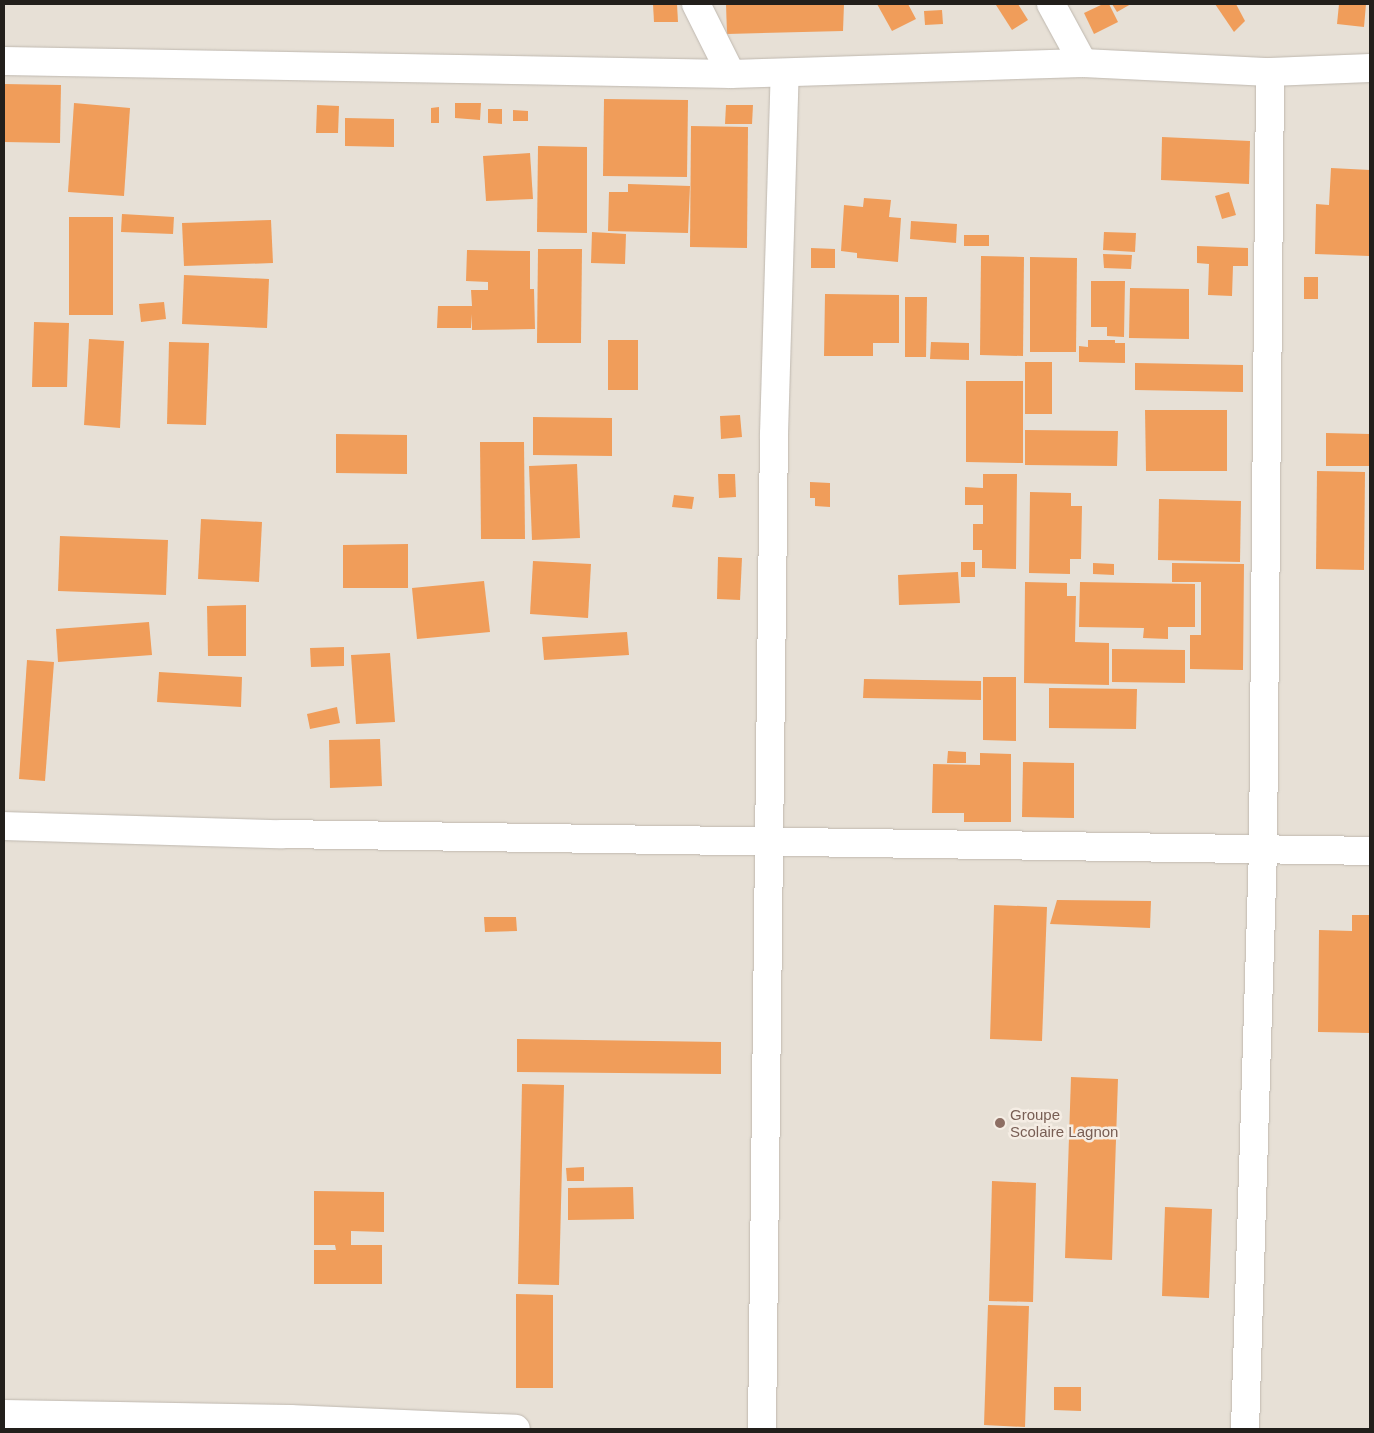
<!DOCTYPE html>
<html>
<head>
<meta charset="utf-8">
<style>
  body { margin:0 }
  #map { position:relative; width:1374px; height:1433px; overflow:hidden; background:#e7e0d6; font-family:Arial,sans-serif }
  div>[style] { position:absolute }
  .building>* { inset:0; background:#f09d5a }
  .roads { filter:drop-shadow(0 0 1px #bfb8af) drop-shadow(0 0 1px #bfb8af) }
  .minor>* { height:28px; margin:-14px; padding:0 14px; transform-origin:14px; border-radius:14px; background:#fff }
  .dots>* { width:14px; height:14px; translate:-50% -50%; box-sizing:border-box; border:2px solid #f5ede4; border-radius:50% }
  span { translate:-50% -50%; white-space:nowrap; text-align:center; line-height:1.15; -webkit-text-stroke:5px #f5ede4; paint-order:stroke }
  .education-label { font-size:15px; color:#785e54 }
  .left { translate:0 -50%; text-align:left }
  .frame { position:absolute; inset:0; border:5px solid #221f1b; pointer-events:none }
</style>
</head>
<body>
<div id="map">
  <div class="building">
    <i style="clip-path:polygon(653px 4px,677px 4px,678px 22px,654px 22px)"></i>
    <i style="clip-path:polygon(726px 4px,844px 4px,843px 31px,727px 34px)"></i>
    <i style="clip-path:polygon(877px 4px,908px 4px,916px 19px,892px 31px)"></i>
    <i style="clip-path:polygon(998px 4px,1018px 4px,1028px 20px,1012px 30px,996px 5px)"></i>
    <i style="clip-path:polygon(1103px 4px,1109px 4px,1118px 22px,1094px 34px,1084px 13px)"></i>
    <i style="clip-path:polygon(1112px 4px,1131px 4px,1117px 12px)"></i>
    <i style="clip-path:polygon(1215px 4px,1236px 4px,1245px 21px,1234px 32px)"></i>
    <i style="clip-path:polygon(1339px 4px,1366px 4px,1364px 27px,1337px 24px)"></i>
    <i style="clip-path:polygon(942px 10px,943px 24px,925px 25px,924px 11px)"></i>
    <i style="clip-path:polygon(4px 84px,61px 85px,60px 143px,4px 142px)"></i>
    <i style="clip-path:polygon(604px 99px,688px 100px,687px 177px,603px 176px)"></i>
    <i style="clip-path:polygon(74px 103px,130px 108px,124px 196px,68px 192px)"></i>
    <i style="clip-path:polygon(455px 103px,481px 103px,480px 120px,455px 118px)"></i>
    <i style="clip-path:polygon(317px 105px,339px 106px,338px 133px,316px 133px)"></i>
    <i style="clip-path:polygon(726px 105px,753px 105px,752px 124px,725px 124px)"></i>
    <i style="clip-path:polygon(439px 107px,439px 123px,431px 123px,431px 108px)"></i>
    <i style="clip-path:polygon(488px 109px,502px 109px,502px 124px,488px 123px)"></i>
    <i style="clip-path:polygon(513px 110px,528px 111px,528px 121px,513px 121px)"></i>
    <i style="clip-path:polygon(345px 118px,394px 119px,394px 147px,345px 146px)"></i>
    <i style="clip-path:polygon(691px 126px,748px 127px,747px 248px,690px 247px)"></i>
    <i style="clip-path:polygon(1162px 137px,1250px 141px,1249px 184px,1161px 180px)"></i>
    <i style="clip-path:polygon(538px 146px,587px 147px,587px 233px,537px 232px)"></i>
    <i style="clip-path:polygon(530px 153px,533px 199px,486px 201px,483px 156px)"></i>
    <i style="clip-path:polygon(1331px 168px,1370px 170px,1369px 256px,1315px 254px,1316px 204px,1329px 205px)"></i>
    <i style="clip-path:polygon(628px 184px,690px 186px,688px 233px,608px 231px,609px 192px,628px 192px)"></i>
    <i style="clip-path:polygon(1229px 192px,1236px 215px,1222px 219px,1215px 196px)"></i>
    <i style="clip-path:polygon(864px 198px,891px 200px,889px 217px,901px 218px,898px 262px,857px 258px,857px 253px,841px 251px,844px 205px,863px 207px)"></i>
    <i style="clip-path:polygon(122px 214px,174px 217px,173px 234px,121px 232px)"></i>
    <i style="clip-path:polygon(69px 217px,113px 217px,113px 315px,69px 315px)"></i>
    <i style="clip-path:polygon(271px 220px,273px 263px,184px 266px,182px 223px)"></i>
    <i style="clip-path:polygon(911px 221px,957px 224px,956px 243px,910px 239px)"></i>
    <i style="clip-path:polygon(592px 232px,626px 234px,625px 264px,591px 263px)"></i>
    <i style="clip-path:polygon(1104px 232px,1136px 233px,1135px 252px,1103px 250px)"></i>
    <i style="clip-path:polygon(964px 235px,989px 235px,989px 246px,964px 246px)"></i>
    <i style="clip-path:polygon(1197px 246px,1248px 248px,1248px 266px,1233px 266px,1232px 296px,1208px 295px,1209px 264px,1197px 263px)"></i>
    <i style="clip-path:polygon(811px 248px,835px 249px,835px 268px,811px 268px)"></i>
    <i style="clip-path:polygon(538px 249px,582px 249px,581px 343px,537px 343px)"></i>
    <i style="clip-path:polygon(467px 250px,530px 251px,530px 289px,534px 289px,535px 329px,472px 330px,472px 314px,471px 328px,437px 328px,438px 306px,472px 306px,471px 290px,488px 290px,488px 282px,466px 281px)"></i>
    <i style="clip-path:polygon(1103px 254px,1132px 255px,1131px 269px,1104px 268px)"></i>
    <i style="clip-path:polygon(981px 256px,1024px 257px,1023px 356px,980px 355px)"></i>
    <i style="clip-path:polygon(1030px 257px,1077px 258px,1076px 352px,1030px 352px)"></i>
    <i style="clip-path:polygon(184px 275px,269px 279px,267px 328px,182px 324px)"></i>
    <i style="clip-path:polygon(1304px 277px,1318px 277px,1318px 299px,1304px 299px)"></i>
    <i style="clip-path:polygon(1091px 281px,1125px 281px,1124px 337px,1107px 336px,1107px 327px,1091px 327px)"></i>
    <i style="clip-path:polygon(1130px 288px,1189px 289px,1189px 339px,1129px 338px)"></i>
    <i style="clip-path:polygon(825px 294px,899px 295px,899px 343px,873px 343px,873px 356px,824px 356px)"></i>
    <i style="clip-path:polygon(905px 297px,927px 297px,926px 357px,905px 357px)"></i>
    <i style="clip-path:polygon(164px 302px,166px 319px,141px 322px,139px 304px)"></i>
    <i style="clip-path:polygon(34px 322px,69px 323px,67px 387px,32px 387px)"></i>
    <i style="clip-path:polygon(89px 339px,124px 341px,120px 428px,84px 425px)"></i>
    <i style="clip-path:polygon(608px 340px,638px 340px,638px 390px,608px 390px)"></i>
    <i style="clip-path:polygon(1088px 340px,1115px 340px,1115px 343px,1125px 343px,1125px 363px,1079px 362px,1079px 346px,1088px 347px)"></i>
    <i style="clip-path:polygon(169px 342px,209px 343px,206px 425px,167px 424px)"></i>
    <i style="clip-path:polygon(931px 342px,969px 343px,969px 360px,930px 359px)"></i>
    <i style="clip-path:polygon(1025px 362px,1052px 362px,1052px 414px,1025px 414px)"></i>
    <i style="clip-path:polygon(1135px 363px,1243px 365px,1243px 392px,1135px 390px)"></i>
    <i style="clip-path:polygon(966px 381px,1023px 381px,1023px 463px,966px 462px)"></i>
    <i style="clip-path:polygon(1145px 410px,1227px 410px,1227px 471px,1146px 471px)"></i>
    <i style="clip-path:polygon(740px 415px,742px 437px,721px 439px,720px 416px)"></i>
    <i style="clip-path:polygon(533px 417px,612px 418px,612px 456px,533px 455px)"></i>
    <i style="clip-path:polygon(1025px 430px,1118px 431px,1117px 466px,1025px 465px)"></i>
    <i style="clip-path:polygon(1326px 433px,1370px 434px,1370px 466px,1326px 466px)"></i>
    <i style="clip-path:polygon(336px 434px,407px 435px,407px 474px,336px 473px)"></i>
    <i style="clip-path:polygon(480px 442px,524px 442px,525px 539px,481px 539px)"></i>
    <i style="clip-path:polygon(577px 464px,580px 538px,532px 540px,529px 466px)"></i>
    <i style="clip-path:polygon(1317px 471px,1365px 472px,1364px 570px,1316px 569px)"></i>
    <i style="clip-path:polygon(718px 474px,735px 474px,736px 497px,719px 498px)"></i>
    <i style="clip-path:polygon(983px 474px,1017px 474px,1016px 569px,982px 568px,982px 550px,973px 550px,973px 524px,983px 524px,983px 505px,965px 505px,965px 487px,983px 488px)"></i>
    <i style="clip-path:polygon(810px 482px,830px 483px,830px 507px,815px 506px,815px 498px,810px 498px)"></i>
    <i style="clip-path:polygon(1030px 492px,1071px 493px,1071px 506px,1082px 506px,1081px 559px,1070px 559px,1070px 574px,1029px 573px)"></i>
    <i style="clip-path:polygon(674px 495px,694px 497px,692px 509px,672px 507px)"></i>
    <i style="clip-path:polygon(1159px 499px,1241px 501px,1240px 562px,1158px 560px)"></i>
    <i style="clip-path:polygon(201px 519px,262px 522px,259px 582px,198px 579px)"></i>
    <i style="clip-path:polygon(60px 536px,168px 540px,166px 595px,58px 591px)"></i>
    <i style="clip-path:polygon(408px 544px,408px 588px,343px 588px,343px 545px)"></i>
    <i style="clip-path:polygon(718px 557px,742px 558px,740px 600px,717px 599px)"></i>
    <i style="clip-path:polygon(533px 561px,591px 564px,588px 618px,530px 614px)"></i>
    <i style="clip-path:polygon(961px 562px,975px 562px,975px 577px,961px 577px)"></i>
    <i style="clip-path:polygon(1093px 563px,1114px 564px,1114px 575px,1093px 574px)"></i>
    <i style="clip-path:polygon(1172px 563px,1244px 564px,1243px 670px,1190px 669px,1190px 635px,1201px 635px,1201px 582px,1172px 582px)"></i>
    <i style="clip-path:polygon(958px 572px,960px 603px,899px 605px,898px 575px)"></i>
    <i style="clip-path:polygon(484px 581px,490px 632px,417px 639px,412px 588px)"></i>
    <i style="clip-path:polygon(1025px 582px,1067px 583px,1067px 596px,1076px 596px,1075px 642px,1109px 643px,1109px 685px,1024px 683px)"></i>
    <i style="clip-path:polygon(1080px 582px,1195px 584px,1195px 627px,1168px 627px,1168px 639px,1143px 638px,1144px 628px,1079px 627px)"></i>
    <i style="clip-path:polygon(246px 605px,246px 656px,208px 656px,207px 606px)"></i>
    <i style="clip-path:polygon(149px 622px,152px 655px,58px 662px,56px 629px)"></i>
    <i style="clip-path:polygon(627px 632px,629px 655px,544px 660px,542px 637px)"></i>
    <i style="clip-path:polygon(344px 647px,344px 666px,311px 667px,310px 648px)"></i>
    <i style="clip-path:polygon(1112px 649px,1185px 650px,1185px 683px,1112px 682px)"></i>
    <i style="clip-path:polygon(390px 653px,395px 722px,356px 724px,351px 655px)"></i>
    <i style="clip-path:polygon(27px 660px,54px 662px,45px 781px,19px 779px)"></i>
    <i style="clip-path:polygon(159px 672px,242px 677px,241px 707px,157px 702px)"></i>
    <i style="clip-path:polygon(983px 677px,1016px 677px,1016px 741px,983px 740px)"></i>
    <i style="clip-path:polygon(864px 679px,981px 681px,981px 700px,863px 698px)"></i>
    <i style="clip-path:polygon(1049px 688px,1137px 689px,1136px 729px,1049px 728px)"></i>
    <i style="clip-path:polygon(337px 707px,340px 723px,310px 729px,307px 714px)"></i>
    <i style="clip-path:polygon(380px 739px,382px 786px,330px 788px,329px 740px)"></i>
    <i style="clip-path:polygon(948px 751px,966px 752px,966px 763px,947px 763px)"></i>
    <i style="clip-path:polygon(980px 753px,1011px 754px,1011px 822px,964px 822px,964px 813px,932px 813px,933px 764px,980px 765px)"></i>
    <i style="clip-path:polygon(1023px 762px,1074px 763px,1074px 818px,1022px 817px)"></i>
    <i style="clip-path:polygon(1057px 900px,1151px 901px,1150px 928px,1050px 924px)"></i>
    <i style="clip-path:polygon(994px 905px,1047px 907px,1042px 1041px,990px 1039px)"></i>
    <i style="clip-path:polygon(1352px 915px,1370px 915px,1370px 1033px,1318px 1032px,1319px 930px,1352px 931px)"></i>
    <i style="clip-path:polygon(484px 917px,516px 917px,517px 931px,485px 932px)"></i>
    <i style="clip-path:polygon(517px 1039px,721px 1042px,721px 1074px,517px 1072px)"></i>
    <i style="clip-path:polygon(1071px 1077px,1118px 1079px,1112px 1260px,1065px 1258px)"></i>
    <i style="clip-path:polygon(522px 1084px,564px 1085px,559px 1285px,518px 1284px)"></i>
    <i style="clip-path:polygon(584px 1167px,584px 1181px,567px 1181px,566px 1168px)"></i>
    <i style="clip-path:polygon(992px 1181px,1036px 1183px,1033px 1302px,989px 1301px)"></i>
    <i style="clip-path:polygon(633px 1187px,634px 1219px,568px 1220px,568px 1188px)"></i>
    <i style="clip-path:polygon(314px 1191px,384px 1192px,384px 1232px,351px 1231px,351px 1245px,382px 1245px,382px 1284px,314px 1284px,314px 1250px,336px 1250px,335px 1245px,314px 1245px)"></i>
    <i style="clip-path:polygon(1165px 1207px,1212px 1209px,1209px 1298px,1162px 1296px)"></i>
    <i style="clip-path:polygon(516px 1294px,553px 1295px,553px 1388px,516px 1388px)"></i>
    <i style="clip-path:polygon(988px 1305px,1029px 1306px,1025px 1427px,984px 1425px)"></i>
    <i style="clip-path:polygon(1054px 1387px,1081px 1387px,1081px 1411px,1054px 1410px)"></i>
  </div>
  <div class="roads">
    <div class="minor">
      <i style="left:696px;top:4px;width:78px;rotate:63.4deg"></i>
      <i style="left:1051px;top:4px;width:67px;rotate:61.5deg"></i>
      <i style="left:4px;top:61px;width:727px;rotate:1.02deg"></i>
      <i style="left:731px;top:74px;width:352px;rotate:-1.8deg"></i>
      <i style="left:1083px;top:63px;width:187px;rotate:2.8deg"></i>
      <i style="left:1270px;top:72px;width:100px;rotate:-2.3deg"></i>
      <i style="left:4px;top:826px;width:277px;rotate:1.7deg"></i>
      <i style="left:281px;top:834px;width:1089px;rotate:0.89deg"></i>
      <i style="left:4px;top:1414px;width:286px;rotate:1deg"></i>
      <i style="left:290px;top:1419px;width:226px;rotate:2.5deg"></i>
      <i style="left:762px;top:1429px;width:995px;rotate:-89.31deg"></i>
      <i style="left:774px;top:434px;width:361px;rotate:-88.3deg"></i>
      <i style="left:1245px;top:1429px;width:579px;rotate:-88.22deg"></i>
      <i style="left:1263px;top:850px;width:778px;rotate:-89.48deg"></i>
    </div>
  </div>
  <div class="dots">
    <i style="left:1000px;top:1123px;background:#8d6e63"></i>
  </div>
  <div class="education-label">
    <span class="left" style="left:1010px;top:1123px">Groupe<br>Scolaire Lagnon</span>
  </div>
  <div class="frame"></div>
</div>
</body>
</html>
